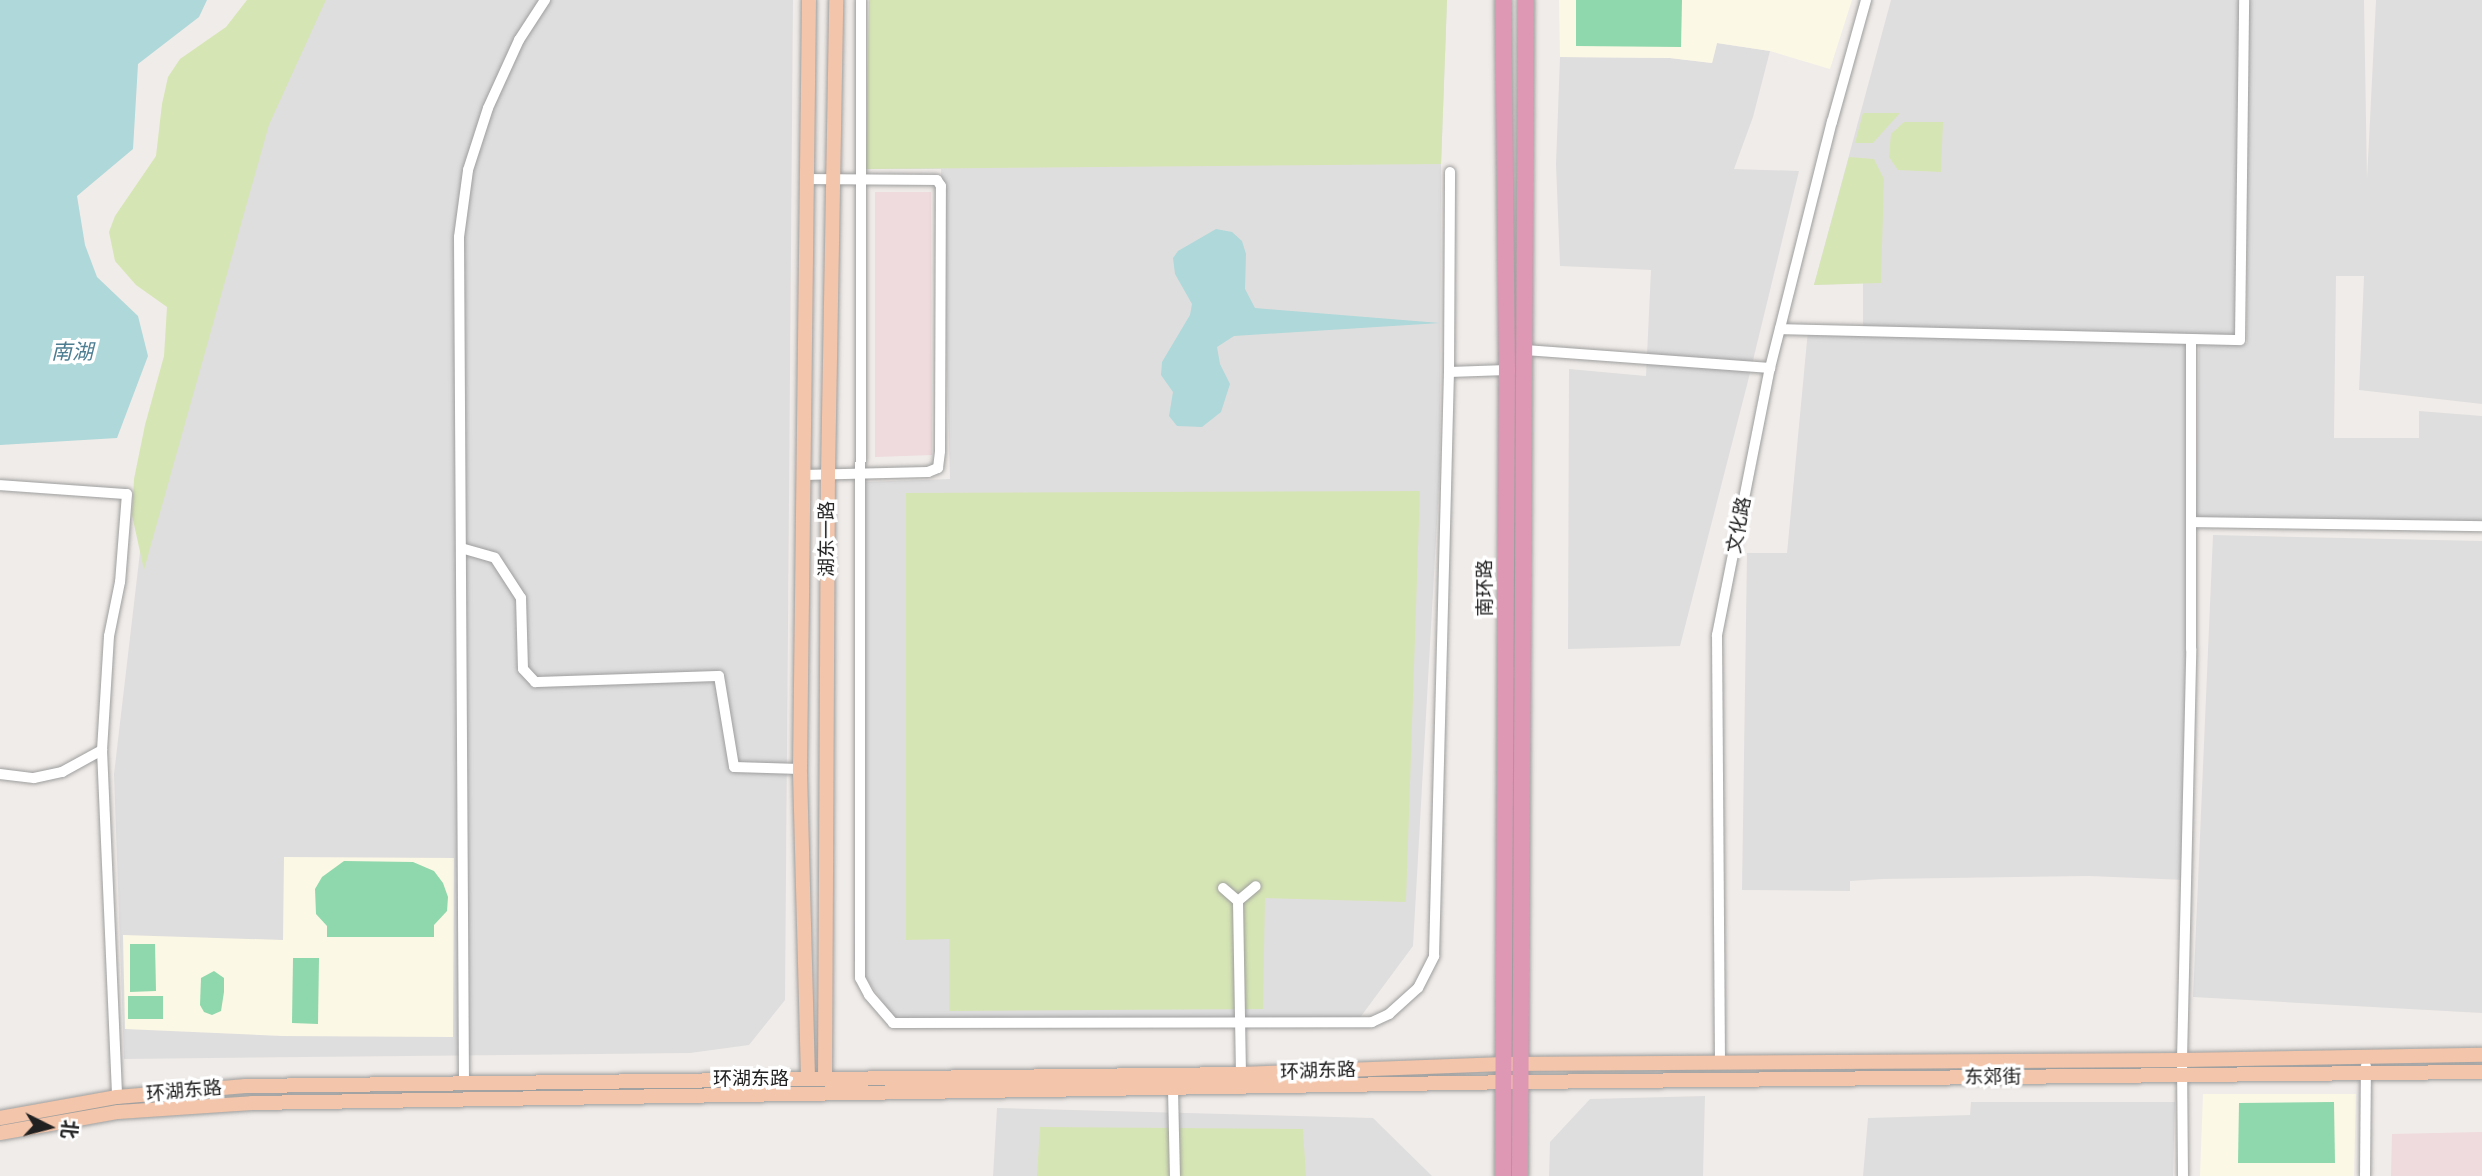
<!DOCTYPE html>
<html>
<head>
<meta charset="utf-8">
<style>
  body { margin:0 }
  #map { position:relative; width:2482px; height:1176px; overflow:hidden; background:#f0ece9; font-family:"Public Sans","Noto Sans SC",sans-serif }
  div>[style] { position:absolute }
  .residential>* { inset:0; background:#dfdede }
  .commercial>* { inset:0; background:#efdadd }
  .education>* { inset:0; background:#fcf8e6 }
  .grass>* { inset:0; background:#d6e5b4 }
  .pitch>* { inset:0; background:#8fd7ac }
  .water>* { inset:0; background:#aed8d9 }
  .roads { filter:drop-shadow(0 0 2px #9e9e9e) drop-shadow(0 0 2px #9e9e9e) }
  .minor>* { height:10px; margin:-5px; padding:0 5px; transform-origin:5px; border-radius:5px; background:#fff }
  .major>* { height:14px; margin:-7px; padding:0 7px; transform-origin:7px; border-radius:7px; background:#f3c5aa }
  .highway>* { height:16px; margin:-8px; padding:0 8px; transform-origin:8px; border-radius:8px; background:#df98b4 }
  span { translate:-50% -50%; white-space:nowrap; text-align:center; line-height:1.15; -webkit-text-stroke:7px #fff; paint-order:stroke }
  .street-label { font-size:19px; color:#212121 }
  .water-label { font-size:21px; color:#4c7d91; font-style:italic }
  .north { position:absolute; left:14px; top:1092px; width:70px; height:70px; -webkit-text-stroke:5px #fff; paint-order:stroke; rotate:96deg; font-size:19px; font-weight:700; line-height:28px; text-align:center; color:#212121 }
  .north::after { content:''; display:block; margin:auto; width:24px; height:32px; background:#212121; clip-path:polygon(50% 0,100% 100%,50% 72%,0 100%) }
</style>
</head>
<body>
<div id="map">
  <div class="residential">
    <i style="clip-path:polygon(309px 0,793px 0,785px 1000px,749px 1045px,690px 1053px,124px 1059px,114px 774px,149px 475px)"></i>
    <i style="clip-path:polygon(869px 0,1447px 0,1441px 164px,1440px 468px,1413px 946px,1359px 1019px,895px 1019px,854px 961px,865px 482px,950px 479px,941px 169px,866px 169px)"></i>
    <i style="clip-path:polygon(1891px 0,2244px 0,2235px 335px,2187px 343px,2185px 880px,2089px 876px,1882px 879px,1850px 881px,1850px 891px,1742px 890px,1747px 553px,1787px 553px,1808px 330px,1863px 331px,1863px 283px,1814px 285px)"></i>
    <i style="clip-path:polygon(2246px 0,2364px 0,2367px 179px,2376px 0,2482px 0,2482px 404px,2359px 390px,2364px 276px,2336px 276px,2334px 438px,2419px 438px,2419px 411px,2482px 416px,2482px 521px,2196px 517px,2199px 340px,2247px 343px)"></i>
    <i style="clip-path:polygon(1717px 43px,1770px 51px,1753px 117px,1734px 169px,1799px 171px,1747px 385px,1680px 646px,1568px 649px,1569px 369px,1646px 376px,1651px 270px,1560px 266px,1556px 164px,1560px 57px,1670px 58px,1712px 63px)"></i>
    <i style="clip-path:polygon(2213px 535px,2482px 541px,2482px 1013px,2193px 997px)"></i>
    <i style="clip-path:polygon(1705px 1096px,1703px 1176px,1549px 1176px,1550px 1142px,1590px 1099px)"></i>
    <i style="clip-path:polygon(1971px 1102px,2175px 1102px,2173px 1176px,1863px 1176px,1868px 1118px,1970px 1115px)"></i>
    <i style="clip-path:polygon(997px 1108px,1373px 1118px,1432px 1176px,993px 1176px)"></i>
  </div>
  <div class="commercial">
    <i style="clip-path:polygon(875px 192px,931px 192px,932px 455px,875px 457px)"></i>
    <i style="clip-path:polygon(2482px 1132px,2482px 1176px,2391px 1176px,2392px 1134px)"></i>
  </div>
  <div class="education">
    <i style="clip-path:polygon(1559px 0,1852px 0,1830px 69px,1770px 51px,1717px 43px,1712px 63px,1670px 58px,1560px 57px)"></i>
    <i style="clip-path:polygon(284px 857px,454px 858px,453px 1037px,282px 1036px,125px 1029px,123px 935px,283px 940px)"></i>
    <i style="clip-path:polygon(2203px 1094px,2356px 1094px,2354px 1176px,2200px 1176px)"></i>
  </div>
  <div class="grass">
    <i style="clip-path:polygon(247px 0,326px 0,269px 125px,144px 570px,132px 515px,134px 479px,145px 425px,164px 356px,167px 307px,136px 285px,115px 261px,109px 232px,115px 216px,156px 156px,162px 104px,168px 77px,180px 59px,226px 27px)"></i>
    <i style="clip-path:polygon(869px 0,1447px 0,1441px 164px,866px 169px)"></i>
    <i style="clip-path:polygon(1863px 113px,1900px 113px,1873px 143px,1855px 143px)"></i>
    <i style="clip-path:polygon(1904px 122px,1943px 122px,1941px 172px,1898px 170px,1889px 157px,1891px 134px)"></i>
    <i style="clip-path:polygon(1849px 157px,1874px 159px,1884px 179px,1881px 283px,1814px 285px)"></i>
    <i style="clip-path:polygon(1420px 491px,1406px 902px,1265px 898px,1263px 1009px,949px 1011px,949px 939px,906px 940px,906px 493px)"></i>
    <i style="clip-path:polygon(1040px 1127px,1303px 1129px,1306px 1176px,1037px 1176px)"></i>
  </div>
  <div class="pitch">
    <i style="clip-path:polygon(1576px 0,1682px 0,1681px 47px,1576px 46px)"></i>
    <i style="clip-path:polygon(344px 861px,413px 862px,434px 871px,443px 883px,448px 897px,447px 911px,434px 925px,434px 937px,327px 937px,327px 926px,316px 914px,315px 889px,322px 877px)"></i>
    <i style="clip-path:polygon(130px 944px,155px 944px,156px 991px,130px 992px)"></i>
    <i style="clip-path:polygon(293px 958px,319px 958px,318px 1024px,292px 1023px)"></i>
    <i style="clip-path:polygon(214px 971px,224px 978px,224px 992px,221px 1011px,212px 1015px,204px 1012px,200px 1005px,201px 978px)"></i>
    <i style="clip-path:polygon(128px 996px,163px 996px,163px 1019px,128px 1019px)"></i>
    <i style="clip-path:polygon(2334px 1102px,2335px 1163px,2238px 1163px,2239px 1103px)"></i>
  </div>
  <div class="water">
    <i style="clip-path:polygon(0 0,207px 0,199px 17px,138px 64px,133px 149px,77px 196px,85px 245px,97px 277px,138px 316px,148px 356px,117px 438px,0 445px)"></i>
    <i style="clip-path:polygon(1216px 229px,1232px 232px,1242px 241px,1246px 254px,1245px 289px,1255px 308px,1440px 323px,1234px 336px,1217px 347px,1220px 364px,1230px 384px,1221px 412px,1202px 427px,1177px 426px,1169px 416px,1173px 392px,1161px 375px,1162px 362px,1190px 315px,1192px 304px,1175px 274px,1173px 258px,1178px 251px)"></i>
  </div>
  <div class="roads">
    <div class="minor">
      <i style="left:861px;top:0;width:978px;rotate:90.06deg"></i>
      <i style="left:860px;top:978px;width:19px;rotate:62deg"></i>
      <i style="left:869px;top:995px;width:37px;rotate:49deg"></i>
      <i style="left:893px;top:1023px;width:479px;rotate:-0.1deg"></i>
      <i style="left:1372px;top:1022px;width:19px;rotate:-25deg"></i>
      <i style="left:1389px;top:1014px;width:39px;rotate:-42deg"></i>
      <i style="left:1418px;top:988px;width:36px;rotate:-63deg"></i>
      <i style="left:1434px;top:956px;width:584px;rotate:-88.53deg"></i>
      <i style="left:1449px;top:372px;width:200px;rotate:-89.7deg"></i>
      <i style="left:1780px;top:329px;width:460px;rotate:1.4deg"></i>
      <i style="left:2240px;top:340px;width:340px;rotate:-89.3deg"></i>
      <i style="left:1525px;top:350px;width:246px;rotate:4.2deg"></i>
      <i style="left:1449px;top:372px;width:58px;rotate:-2deg"></i>
      <i style="left:803px;top:475px;width:125px;rotate:-1.4deg"></i>
      <i style="left:928px;top:472px;width:11px;rotate:-22deg"></i>
      <i style="left:938px;top:468px;width:17px;rotate:-83deg"></i>
      <i style="left:940px;top:451px;width:265px;rotate:-89.8deg"></i>
      <i style="left:941px;top:186px;width:7px;rotate:-124deg"></i>
      <i style="left:937px;top:180px;width:130px;rotate:-179.6deg"></i>
      <i style="left:0;top:485px;width:127px;rotate:4.1deg"></i>
      <i style="left:127px;top:494px;width:88px;rotate:94.5deg"></i>
      <i style="left:120px;top:582px;width:55px;rotate:101.5deg"></i>
      <i style="left:109px;top:636px;width:114px;rotate:93.5deg"></i>
      <i style="left:102px;top:750px;width:347px;rotate:87.5deg"></i>
      <i style="left:2191px;top:522px;width:291px;rotate:0.8deg"></i>
      <i style="left:461px;top:548px;width:35px;rotate:16deg"></i>
      <i style="left:495px;top:558px;width:48px;rotate:57deg"></i>
      <i style="left:521px;top:598px;width:71px;rotate:88.4deg"></i>
      <i style="left:523px;top:669px;width:18px;rotate:47deg"></i>
      <i style="left:535px;top:682px;width:184px;rotate:-1.9deg"></i>
      <i style="left:719px;top:676px;width:92px;rotate:80.6deg"></i>
      <i style="left:734px;top:767px;width:66px;rotate:1.7deg"></i>
      <i style="left:0;top:774px;width:34px;rotate:7deg"></i>
      <i style="left:34px;top:778px;width:29px;rotate:-12deg"></i>
      <i style="left:62px;top:772px;width:46px;rotate:-28.8deg"></i>
      <i style="left:1223px;top:888px;width:20px;rotate:41deg"></i>
      <i style="left:1720px;top:1063px;width:428px;rotate:-90.4deg"></i>
      <i style="left:1717px;top:635px;width:272px;rotate:-78.8deg"></i>
      <i style="left:1770px;top:368px;width:254px;rotate:-75.9deg"></i>
      <i style="left:1832px;top:122px;width:127px;rotate:-74.4deg"></i>
      <i style="left:1241px;top:1074px;width:173px;rotate:-91deg"></i>
      <i style="left:1238px;top:901px;width:23px;rotate:-40deg"></i>
      <i style="left:464px;top:1081px;width:844px;rotate:-90.34deg"></i>
      <i style="left:459px;top:237px;width:68px;rotate:-82.3deg"></i>
      <i style="left:468px;top:170px;width:65px;rotate:-72.1deg"></i>
      <i style="left:488px;top:108px;width:75px;rotate:-65.5deg"></i>
      <i style="left:519px;top:40px;width:48px;rotate:-57deg"></i>
      <i style="left:1173px;top:1090px;width:86px;rotate:88.7deg"></i>
      <i style="left:2183px;top:1176px;width:116px;rotate:-90.5deg"></i>
      <i style="left:2182px;top:1060px;width:411px;rotate:-88.7deg"></i>
      <i style="left:2191px;top:649px;width:309px;rotate:-90deg"></i>
      <i style="left:2365px;top:1176px;width:110px;rotate:-89.5deg"></i>
    </div>
    <div class="major">
      <i style="left:808px;top:1078px;width:309px;rotate:-91.5deg"></i>
      <i style="left:800px;top:769px;width:769px;rotate:-89.33deg"></i>
      <i style="left:825px;top:1079px;width:605px;rotate:-89.72deg"></i>
      <i style="left:828px;top:474px;width:474px;rotate:-89deg"></i>
      <i style="left:0;top:1118px;width:119px;rotate:-10.2deg"></i>
      <i style="left:117px;top:1097px;width:129px;rotate:-4.9deg"></i>
      <i style="left:246px;top:1086px;width:995px;rotate:-0.69deg"></i>
      <i style="left:1241px;top:1074px;width:263px;rotate:-2.2deg"></i>
      <i style="left:1504px;top:1064px;width:678px;rotate:-0.34deg"></i>
      <i style="left:2182px;top:1060px;width:300px;rotate:-1deg"></i>
      <i style="left:0;top:1133px;width:120px;rotate:-10.1deg"></i>
      <i style="left:118px;top:1112px;width:134px;rotate:-3.8deg"></i>
      <i style="left:252px;top:1103px;width:1269px;rotate:-0.95deg"></i>
      <i style="left:1521px;top:1082px;width:961px;rotate:-0.6deg"></i>
    </div>
    <div class="highway">
      <i style="left:1503px;top:1176px;width:806px;rotate:-89.72deg"></i>
      <i style="left:1507px;top:370px;width:370px;rotate:-90.6deg"></i>
      <i style="left:1520px;top:1176px;width:1176px;rotate:-89.71deg"></i>
    </div>
  </div>
  <div class="street-label">
    <span style="left:1739px;top:525px;rotate:-79deg">文化路</span>
    <span style="left:827px;top:539px;rotate:-90deg">湖东一路</span>
    <span style="left:1485px;top:588px;rotate:-90deg">南环路</span>
    <span style="left:1318px;top:1071px;rotate:-2deg">环湖东路</span>
    <span style="left:1993px;top:1077px;rotate:-1deg">东郊街</span>
    <span style="left:751px;top:1079px">环湖东路</span>
    <span style="left:184px;top:1091px;rotate:-5deg">环湖东路</span>
  </div>
  <div class="water-label">
    <span style="left:72px;top:352px">南湖</span>
  </div>
  <div class="north">北</div>
</div>
</body>
</html>
